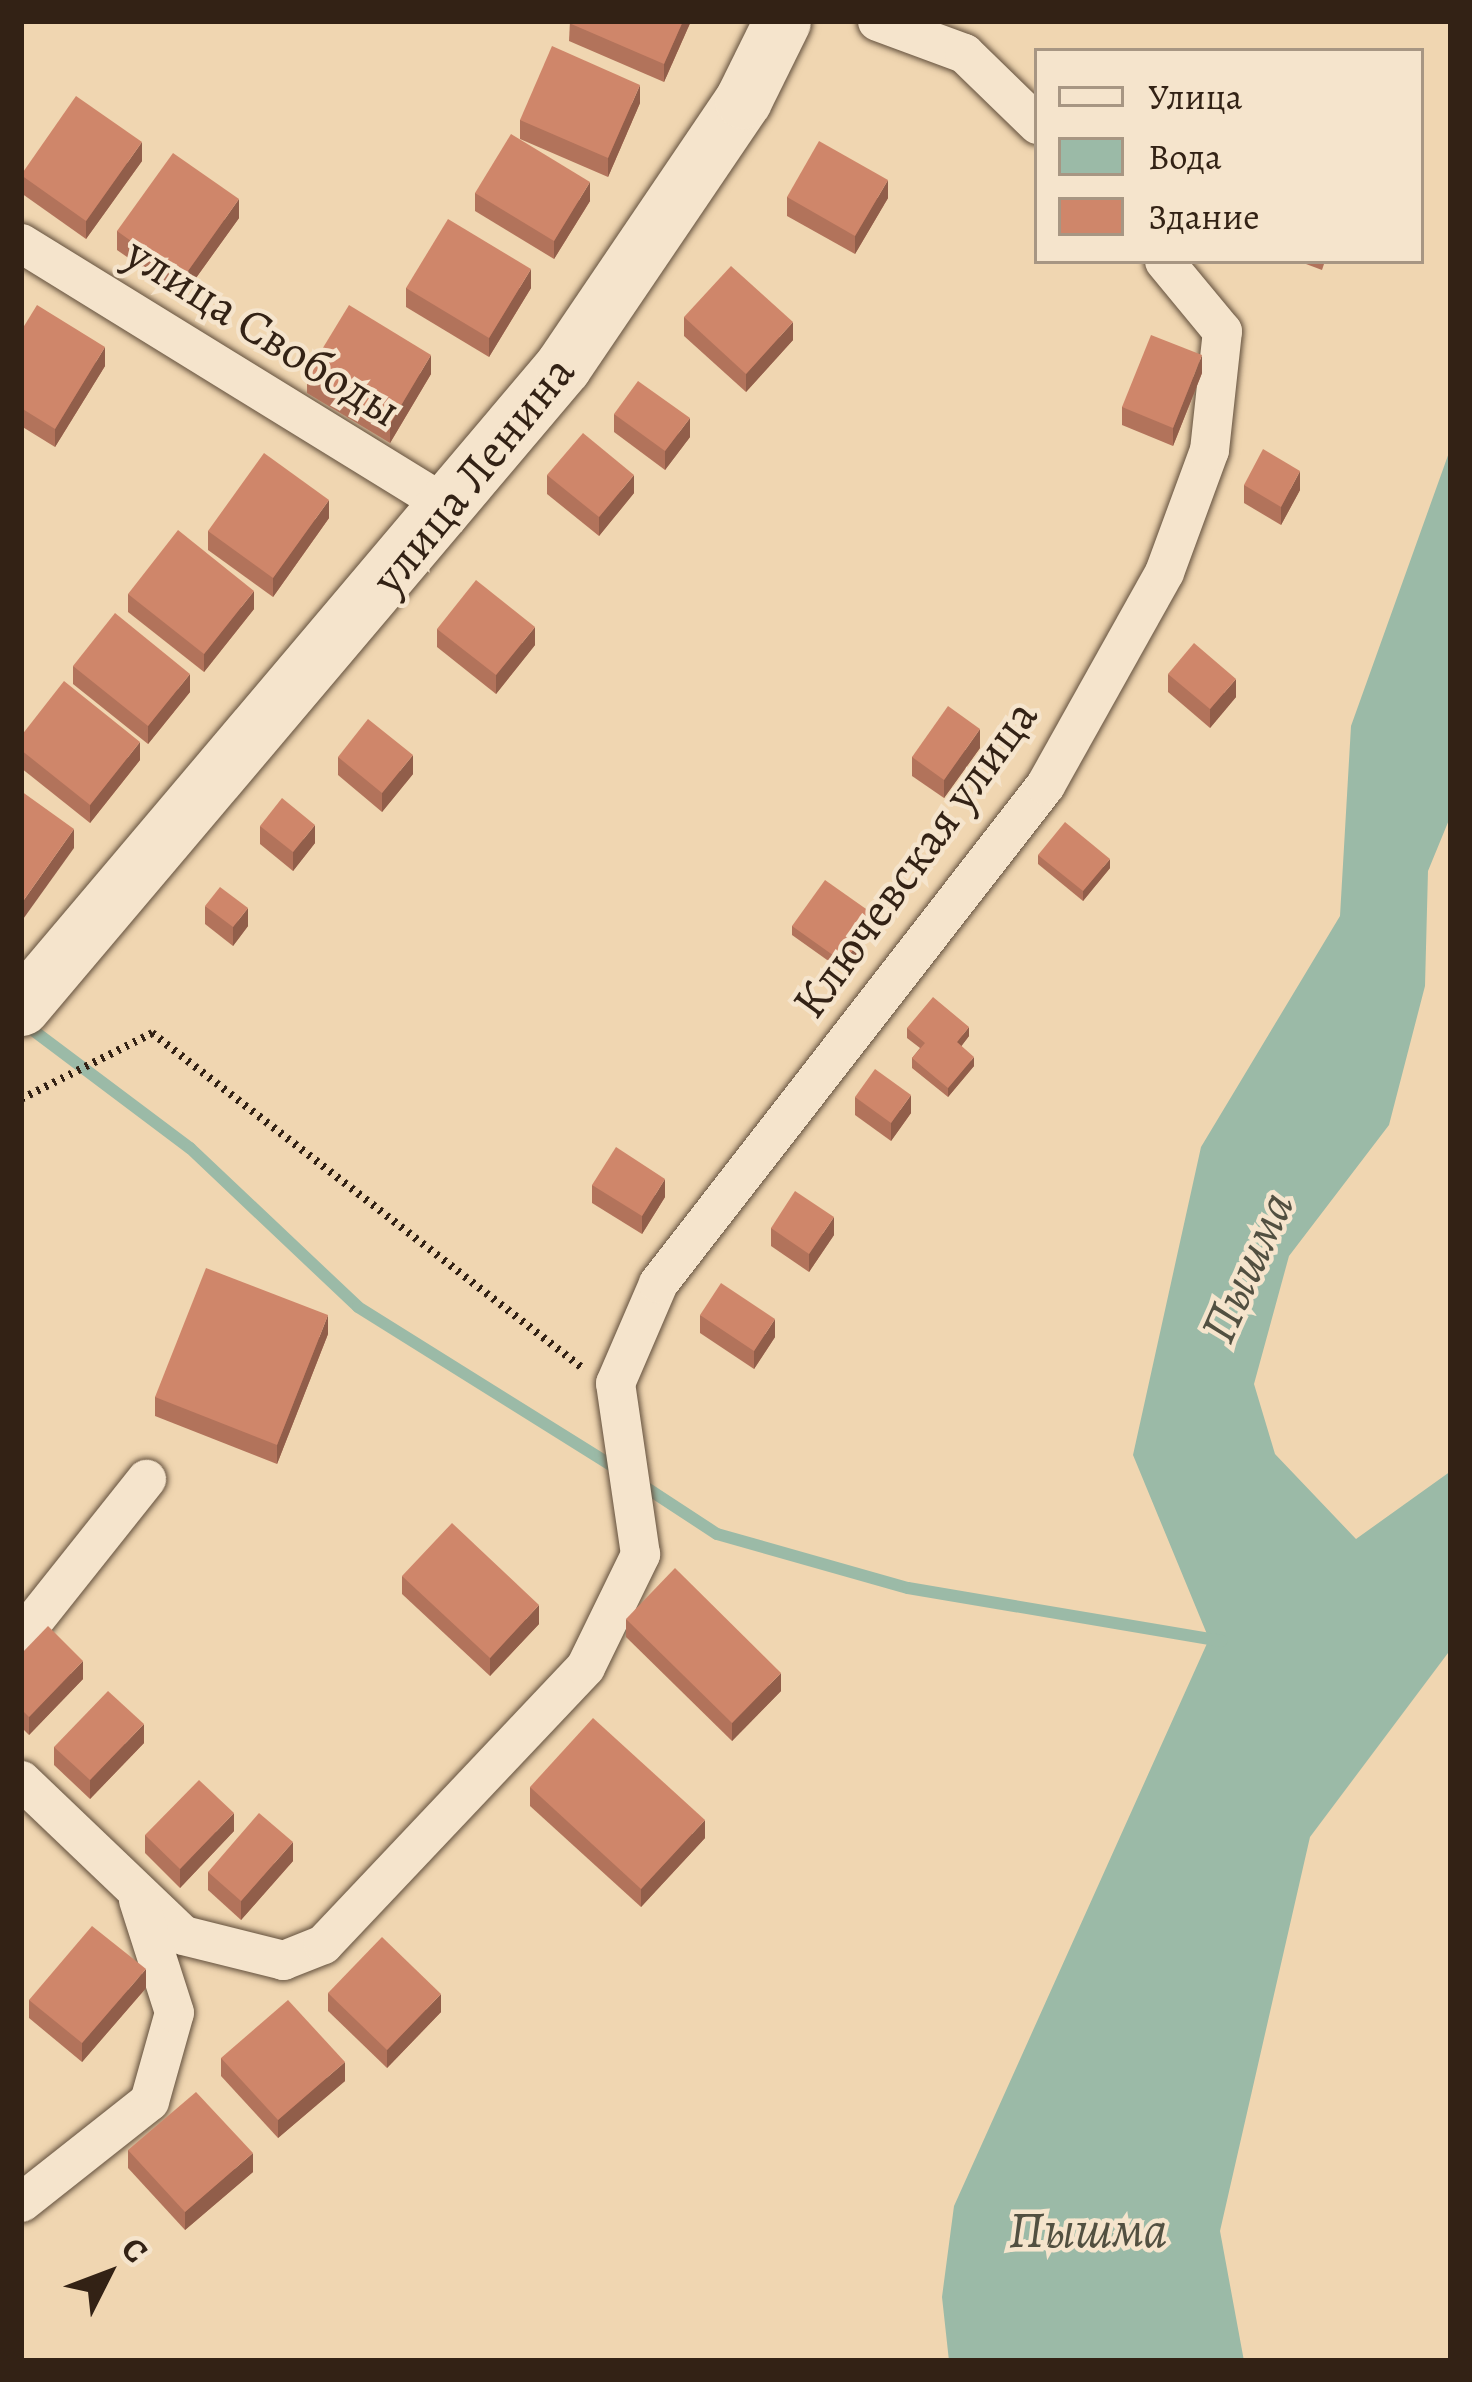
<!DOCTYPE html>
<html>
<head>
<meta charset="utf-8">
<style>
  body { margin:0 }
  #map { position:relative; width:1472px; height:2382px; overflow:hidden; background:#f0d6b1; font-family:Alegreya,serif }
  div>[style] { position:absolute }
  .water>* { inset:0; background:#9bbaa7 }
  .stream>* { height:12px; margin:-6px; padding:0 6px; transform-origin:6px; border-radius:6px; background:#9bbaa7 }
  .path>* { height:8px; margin-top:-4px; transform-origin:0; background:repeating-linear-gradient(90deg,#332215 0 3px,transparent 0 9px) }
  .roads { filter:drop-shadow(0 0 3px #624f3c) drop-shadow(0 0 3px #624f3c) }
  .minor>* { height:39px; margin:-19.5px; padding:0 19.5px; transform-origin:19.5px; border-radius:19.5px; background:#f5e4cc }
  .secondary>* { height:57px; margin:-28.5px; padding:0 28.5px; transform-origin:28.5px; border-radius:28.5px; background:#f5e4cc }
  .wall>* { inset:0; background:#b2735b }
  .shaded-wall>* { inset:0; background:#915e4a }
  .building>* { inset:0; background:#cf866a }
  span { translate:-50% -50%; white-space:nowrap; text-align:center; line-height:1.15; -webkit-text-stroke:9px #f5e4cc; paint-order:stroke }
  .street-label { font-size:48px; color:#332215 }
  .water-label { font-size:51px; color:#525041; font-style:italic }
  .frame { position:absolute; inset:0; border:24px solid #332215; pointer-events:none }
  .legend { position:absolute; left:1034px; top:48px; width:390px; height:216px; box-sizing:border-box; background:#f5e4cc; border:3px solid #a79683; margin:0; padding:15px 21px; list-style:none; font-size:36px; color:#332215 }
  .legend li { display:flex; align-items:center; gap:24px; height:60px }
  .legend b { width:60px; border:3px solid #a79683 }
  .north { position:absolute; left:48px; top:2214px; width:120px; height:120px; -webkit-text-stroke:9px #f5e4cc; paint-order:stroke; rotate:48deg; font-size:33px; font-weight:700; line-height:48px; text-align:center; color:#332215 }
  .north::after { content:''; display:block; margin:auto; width:42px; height:54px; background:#332215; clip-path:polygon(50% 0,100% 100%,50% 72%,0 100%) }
</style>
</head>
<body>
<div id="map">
  <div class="water">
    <i style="clip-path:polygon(1451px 447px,1451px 815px,1428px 871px,1425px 986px,1389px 1125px,1289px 1256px,1254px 1384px,1275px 1454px,1356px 1539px,1451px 1471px,1451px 1649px,1310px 1837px,1220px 2231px,1244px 2361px,949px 2361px,942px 2297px,954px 2206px,1209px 1639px,1133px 1455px,1201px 1147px,1340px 916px,1351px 726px)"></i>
  </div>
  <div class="stream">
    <i style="left:22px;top:1022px;width:210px;rotate:36.9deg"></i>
    <i style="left:190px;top:1148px;width:231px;rotate:43.4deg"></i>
    <i style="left:358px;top:1307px;width:305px;rotate:32deg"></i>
    <i style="left:639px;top:1483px;width:93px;rotate:33.2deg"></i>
    <i style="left:717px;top:1534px;width:198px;rotate:15.8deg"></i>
    <i style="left:908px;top:1588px;width:318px;rotate:9.6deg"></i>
  </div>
  <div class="path">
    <i style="left:21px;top:1099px;width:147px;rotate:-26.7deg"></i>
    <i style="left:152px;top:1033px;width:544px;rotate:37.9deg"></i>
  </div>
  <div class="roads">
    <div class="minor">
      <i style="left:877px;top:21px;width:93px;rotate:20.2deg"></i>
      <i style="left:964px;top:53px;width:102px;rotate:44.2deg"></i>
      <i style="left:21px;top:243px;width:505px;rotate:31.64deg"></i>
      <i style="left:21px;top:1636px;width:201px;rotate:-51.5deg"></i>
      <i style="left:21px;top:1780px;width:224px;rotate:43.7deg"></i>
      <i style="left:183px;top:1935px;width:103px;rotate:14deg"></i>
      <i style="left:283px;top:1960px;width:43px;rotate:-21.8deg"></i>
      <i style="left:323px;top:1944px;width:381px;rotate:-46.6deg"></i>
      <i style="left:585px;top:1667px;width:126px;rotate:-64deg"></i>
      <i style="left:640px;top:1554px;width:173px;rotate:-98.3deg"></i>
      <i style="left:615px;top:1383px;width:109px;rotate:-66.7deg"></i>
      <i style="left:658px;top:1283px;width:631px;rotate:-52.15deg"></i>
      <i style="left:1045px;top:785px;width:244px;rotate:-60.8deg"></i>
      <i style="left:1164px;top:572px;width:130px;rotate:-69.8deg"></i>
      <i style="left:1209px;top:450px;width:120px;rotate:-83.8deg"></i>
      <i style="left:1222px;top:331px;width:91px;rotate:-129.6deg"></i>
      <i style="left:21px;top:2202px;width:163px;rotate:-38.3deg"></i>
      <i style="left:149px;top:2101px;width:92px;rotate:-74.3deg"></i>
      <i style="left:174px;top:2012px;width:118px;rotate:-107.8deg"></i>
    </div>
    <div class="secondary">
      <i style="left:21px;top:1007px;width:839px;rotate:-49.78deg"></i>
      <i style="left:563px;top:366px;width:321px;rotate:-55.9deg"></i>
      <i style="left:743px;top:100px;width:88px;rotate:-63.7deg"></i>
    </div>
  </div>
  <div class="wall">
    <i style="clip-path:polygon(570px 21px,691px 21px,664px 82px,569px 41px)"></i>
    <i style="clip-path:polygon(640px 103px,608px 177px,520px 139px,520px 120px)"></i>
    <i style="clip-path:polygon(142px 161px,86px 239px,21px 193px,21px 174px)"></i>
    <i style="clip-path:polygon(475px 193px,590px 201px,554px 259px,475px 211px)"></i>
    <i style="clip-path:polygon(787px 197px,888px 198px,855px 254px,787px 216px)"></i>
    <i style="clip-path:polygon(239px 218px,183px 296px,117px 250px,117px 231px)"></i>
    <i style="clip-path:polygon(1298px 261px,1325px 261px,1322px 270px)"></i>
    <i style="clip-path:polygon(406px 288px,531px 288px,489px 357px,406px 307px)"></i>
    <i style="clip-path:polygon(684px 317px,793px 340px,746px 392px,684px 336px)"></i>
    <i style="clip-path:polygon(21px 331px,105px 366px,55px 447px,21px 426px)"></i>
    <i style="clip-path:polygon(1202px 373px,1173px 446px,1122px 425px,1122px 407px)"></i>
    <i style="clip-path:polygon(307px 374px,431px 374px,390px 443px,307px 393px)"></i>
    <i style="clip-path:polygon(614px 414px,690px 437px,665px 470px,614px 432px)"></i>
    <i style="clip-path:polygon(547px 475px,634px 493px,599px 536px,547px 494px)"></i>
    <i style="clip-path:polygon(1244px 485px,1300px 490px,1281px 525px,1244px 503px)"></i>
    <i style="clip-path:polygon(329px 518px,273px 597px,208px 550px,208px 531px)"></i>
    <i style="clip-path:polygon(128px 594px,254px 609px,204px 672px,128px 612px)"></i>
    <i style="clip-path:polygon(437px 629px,535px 645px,496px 694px,437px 647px)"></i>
    <i style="clip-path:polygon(73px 666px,190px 692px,148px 744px,73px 684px)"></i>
    <i style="clip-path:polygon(1168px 674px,1236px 697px,1210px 728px,1168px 692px)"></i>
    <i style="clip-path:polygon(21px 736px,140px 760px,90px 823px,21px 768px)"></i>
    <i style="clip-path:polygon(980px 748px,944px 798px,912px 776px,912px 757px)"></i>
    <i style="clip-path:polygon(338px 757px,413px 774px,382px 812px,338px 775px)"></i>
    <i style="clip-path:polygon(260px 826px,315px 843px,293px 871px,260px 844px)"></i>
    <i style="clip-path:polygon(1038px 855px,1110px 868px,1083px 901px,1038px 864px)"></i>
    <i style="clip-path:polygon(205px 906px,248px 926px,233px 946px,205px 924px)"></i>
    <i style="clip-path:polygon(792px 926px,876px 926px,844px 972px,792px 935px)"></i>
    <i style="clip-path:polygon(907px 1028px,969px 1036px,961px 1046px,974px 1066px,948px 1097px,912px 1068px,912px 1058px,920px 1048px,907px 1038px)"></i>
    <i style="clip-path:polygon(855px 1097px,911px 1113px,891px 1141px,855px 1115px)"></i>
    <i style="clip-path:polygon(592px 1185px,665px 1197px,642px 1234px,592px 1203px)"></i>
    <i style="clip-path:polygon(771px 1228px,834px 1235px,809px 1272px,771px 1246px)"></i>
    <i style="clip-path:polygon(700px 1315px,775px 1337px,754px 1369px,700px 1333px)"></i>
    <i style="clip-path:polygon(328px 1334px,277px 1464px,155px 1416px,155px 1397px)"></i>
    <i style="clip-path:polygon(402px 1576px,539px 1624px,490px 1676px,402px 1594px)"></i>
    <i style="clip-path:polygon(626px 1619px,781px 1691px,732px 1741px,626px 1637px)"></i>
    <i style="clip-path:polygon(21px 1654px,83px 1679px,29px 1735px,21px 1727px)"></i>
    <i style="clip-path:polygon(144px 1743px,90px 1799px,54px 1765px,54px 1747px)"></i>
    <i style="clip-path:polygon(530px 1787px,705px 1838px,641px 1907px,530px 1806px)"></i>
    <i style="clip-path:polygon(234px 1831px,180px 1888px,145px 1853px,145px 1835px)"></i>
    <i style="clip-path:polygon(293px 1861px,241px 1920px,208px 1890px,208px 1872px)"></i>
    <i style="clip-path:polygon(146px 1988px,82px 2062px,29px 2018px,29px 2000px)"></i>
    <i style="clip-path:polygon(328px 1993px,441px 2012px,387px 2068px,328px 2011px)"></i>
    <i style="clip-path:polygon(221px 2058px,345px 2081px,278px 2138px,221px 2076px)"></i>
    <i style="clip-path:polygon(128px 2150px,253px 2172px,185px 2230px,128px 2168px)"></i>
  </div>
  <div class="shaded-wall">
    <i style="clip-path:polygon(683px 21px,691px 21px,664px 82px,664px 64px)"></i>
    <i style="clip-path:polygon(640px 85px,640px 103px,608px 177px,608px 158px)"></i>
    <i style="clip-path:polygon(142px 142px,142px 161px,86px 239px,86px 221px)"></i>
    <i style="clip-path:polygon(888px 180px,888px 198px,855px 254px,855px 236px)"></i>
    <i style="clip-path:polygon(590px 182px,590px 201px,554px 259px,554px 241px)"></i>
    <i style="clip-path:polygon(239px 199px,239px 218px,183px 296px,183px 278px)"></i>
    <i style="clip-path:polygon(531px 269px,531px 288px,489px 357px,489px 338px)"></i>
    <i style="clip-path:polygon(793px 322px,793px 340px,746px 392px,746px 374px)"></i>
    <i style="clip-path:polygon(105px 347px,105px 366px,55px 447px,55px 429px)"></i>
    <i style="clip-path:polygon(431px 355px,431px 374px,390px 443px,390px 424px)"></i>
    <i style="clip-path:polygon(1202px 355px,1202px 373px,1173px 446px,1173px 428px)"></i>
    <i style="clip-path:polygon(690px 418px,690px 437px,665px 470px,665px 451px)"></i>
    <i style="clip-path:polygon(1300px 471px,1300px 490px,1281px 525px,1281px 507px)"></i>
    <i style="clip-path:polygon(634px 475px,634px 493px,599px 536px,599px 517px)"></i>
    <i style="clip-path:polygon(329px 500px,329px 518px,273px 597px,273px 578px)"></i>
    <i style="clip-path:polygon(254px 591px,254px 609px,204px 672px,204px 654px)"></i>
    <i style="clip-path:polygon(535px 627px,535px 645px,496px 694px,496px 675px)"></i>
    <i style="clip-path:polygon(190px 674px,190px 692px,148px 744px,148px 726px)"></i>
    <i style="clip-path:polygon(1236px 679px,1236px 697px,1210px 728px,1210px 709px)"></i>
    <i style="clip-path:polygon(980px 729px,980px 748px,944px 798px,944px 780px)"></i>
    <i style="clip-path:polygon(140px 742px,140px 760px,90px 823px,90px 805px)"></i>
    <i style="clip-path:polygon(413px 755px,413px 774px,382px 812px,382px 793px)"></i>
    <i style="clip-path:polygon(315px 825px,315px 843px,293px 871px,293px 852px)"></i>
    <i style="clip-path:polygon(74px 829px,74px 848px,21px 922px,21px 904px)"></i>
    <i style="clip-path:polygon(1110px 859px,1110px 868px,1083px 901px,1083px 891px)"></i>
    <i style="clip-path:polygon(248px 908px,248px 926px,233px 946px,233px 927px)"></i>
    <i style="clip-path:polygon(876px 916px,876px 926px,844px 972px,844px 963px)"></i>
    <i style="clip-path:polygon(969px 1027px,969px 1036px,957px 1052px,957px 1042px)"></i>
    <i style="clip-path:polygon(974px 1057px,974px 1066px,948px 1097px,948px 1088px)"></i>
    <i style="clip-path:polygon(911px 1095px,911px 1113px,891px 1141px,891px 1123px)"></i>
    <i style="clip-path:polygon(665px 1179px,665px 1197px,642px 1234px,642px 1216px)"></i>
    <i style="clip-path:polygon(834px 1217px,834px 1235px,809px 1272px,809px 1254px)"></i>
    <i style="clip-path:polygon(328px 1315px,328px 1334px,277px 1464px,277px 1445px)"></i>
    <i style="clip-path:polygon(775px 1319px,775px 1337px,754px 1369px,754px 1351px)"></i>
    <i style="clip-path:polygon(539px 1605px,539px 1624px,490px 1676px,490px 1658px)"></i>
    <i style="clip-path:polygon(83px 1661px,83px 1679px,29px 1735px,29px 1717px)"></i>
    <i style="clip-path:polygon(781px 1673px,781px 1691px,732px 1741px,732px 1723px)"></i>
    <i style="clip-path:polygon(144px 1724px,144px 1743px,90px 1799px,90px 1780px)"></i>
    <i style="clip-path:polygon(234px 1813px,234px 1831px,180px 1888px,180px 1869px)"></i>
    <i style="clip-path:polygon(705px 1820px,705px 1838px,641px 1907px,641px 1889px)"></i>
    <i style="clip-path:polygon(293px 1842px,293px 1861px,241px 1920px,241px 1901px)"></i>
    <i style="clip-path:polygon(146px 1969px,146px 1988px,82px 2062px,82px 2043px)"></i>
    <i style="clip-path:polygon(441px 1994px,441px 2012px,387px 2068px,387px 2050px)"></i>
    <i style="clip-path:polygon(345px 2062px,345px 2081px,278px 2138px,278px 2120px)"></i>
    <i style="clip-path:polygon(253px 2153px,253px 2172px,185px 2230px,185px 2212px)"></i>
  </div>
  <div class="building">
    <i style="clip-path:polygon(570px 21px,683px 21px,664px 64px,569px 23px)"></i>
    <i style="clip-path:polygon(552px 46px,640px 85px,608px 158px,520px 120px)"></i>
    <i style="clip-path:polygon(76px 96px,142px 142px,86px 221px,21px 175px)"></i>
    <i style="clip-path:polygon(511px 134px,590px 182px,554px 241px,475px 193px)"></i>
    <i style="clip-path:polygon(819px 141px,888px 180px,855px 236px,787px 197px)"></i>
    <i style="clip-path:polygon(173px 153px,239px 199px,183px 278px,117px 231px)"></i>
    <i style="clip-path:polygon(448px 219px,531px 269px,489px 338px,406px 288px)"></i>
    <i style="clip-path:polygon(731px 266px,793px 322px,746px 374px,684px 317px)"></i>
    <i style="clip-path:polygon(37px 305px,105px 347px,55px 429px,21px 408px,21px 331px)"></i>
    <i style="clip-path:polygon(349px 305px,431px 355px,390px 424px,307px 374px)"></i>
    <i style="clip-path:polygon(1151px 335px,1202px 355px,1173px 428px,1122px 407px)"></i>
    <i style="clip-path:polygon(638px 381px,690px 418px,665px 451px,614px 414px)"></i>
    <i style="clip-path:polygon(583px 433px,634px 475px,599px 517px,547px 475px)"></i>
    <i style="clip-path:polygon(1263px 449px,1300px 471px,1281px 507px,1244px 485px)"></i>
    <i style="clip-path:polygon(264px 453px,329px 500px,273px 578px,208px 531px)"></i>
    <i style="clip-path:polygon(178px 530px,254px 591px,204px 654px,128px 594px)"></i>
    <i style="clip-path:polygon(476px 580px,535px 627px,496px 675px,437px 629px)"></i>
    <i style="clip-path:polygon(115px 613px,190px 674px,148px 726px,73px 666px)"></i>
    <i style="clip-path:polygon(1194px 643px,1236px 679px,1210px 709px,1168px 674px)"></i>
    <i style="clip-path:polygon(64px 681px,140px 742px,90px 805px,21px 750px,21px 736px)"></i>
    <i style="clip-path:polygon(948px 706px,980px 729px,944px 780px,912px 757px)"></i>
    <i style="clip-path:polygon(368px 719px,413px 755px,382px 793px,338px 757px)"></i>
    <i style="clip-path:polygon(21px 791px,74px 829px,21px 904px)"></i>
    <i style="clip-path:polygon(282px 798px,315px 825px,293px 852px,260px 826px)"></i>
    <i style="clip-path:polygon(1065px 822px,1110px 859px,1083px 891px,1038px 855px)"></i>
    <i style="clip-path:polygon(825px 880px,876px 916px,844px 963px,792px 926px)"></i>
    <i style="clip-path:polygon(220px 887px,248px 908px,233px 927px,205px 906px)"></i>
    <i style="clip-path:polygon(933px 997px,969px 1027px,957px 1042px,974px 1057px,948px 1088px,912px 1058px,925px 1043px,907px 1028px)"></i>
    <i style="clip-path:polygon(875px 1069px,911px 1095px,891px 1123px,855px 1097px)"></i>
    <i style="clip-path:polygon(616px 1147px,665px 1179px,642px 1216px,592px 1185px)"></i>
    <i style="clip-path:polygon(795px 1191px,834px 1217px,809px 1254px,771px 1228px)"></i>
    <i style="clip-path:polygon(206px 1268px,328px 1315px,277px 1445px,155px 1397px)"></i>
    <i style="clip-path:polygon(721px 1283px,775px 1319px,754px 1351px,700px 1315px)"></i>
    <i style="clip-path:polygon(452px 1523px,539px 1605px,490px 1658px,402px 1576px)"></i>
    <i style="clip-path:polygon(675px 1568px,781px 1673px,732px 1723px,626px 1619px)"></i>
    <i style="clip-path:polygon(48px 1626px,83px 1661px,29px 1717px,21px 1709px,21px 1654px)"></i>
    <i style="clip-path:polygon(108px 1691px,144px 1724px,90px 1780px,54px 1747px)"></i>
    <i style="clip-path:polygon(593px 1718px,705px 1820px,641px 1889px,530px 1787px)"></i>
    <i style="clip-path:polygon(199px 1780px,234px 1813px,180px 1869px,145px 1835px)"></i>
    <i style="clip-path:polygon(259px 1813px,293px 1842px,241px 1901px,208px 1872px)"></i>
    <i style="clip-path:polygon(92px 1926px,146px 1969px,82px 2043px,29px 2000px)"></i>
    <i style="clip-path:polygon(382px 1937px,441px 1994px,387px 2050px,328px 1993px)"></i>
    <i style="clip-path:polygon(288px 2000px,345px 2062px,278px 2120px,221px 2058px)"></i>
    <i style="clip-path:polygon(196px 2092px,253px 2153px,185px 2212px,128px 2150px)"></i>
  </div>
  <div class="street-label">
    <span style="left:263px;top:332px;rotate:32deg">улица Свободы</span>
    <span style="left:473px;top:475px;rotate:-51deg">улица Ленина</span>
    <span style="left:915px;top:859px;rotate:-54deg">Ключевская улица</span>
  </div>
  <div class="water-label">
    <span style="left:1247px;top:1267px;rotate:-66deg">Пышма</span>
    <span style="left:1088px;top:2230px">Пышма</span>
  </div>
  <div class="frame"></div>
  <ul class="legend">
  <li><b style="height:15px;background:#f5e4cc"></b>Улица</li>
  <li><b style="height:33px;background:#9bbaa7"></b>Вода</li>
  <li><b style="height:33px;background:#cf866a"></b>Здание</li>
  </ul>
  <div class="north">С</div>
</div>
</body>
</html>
